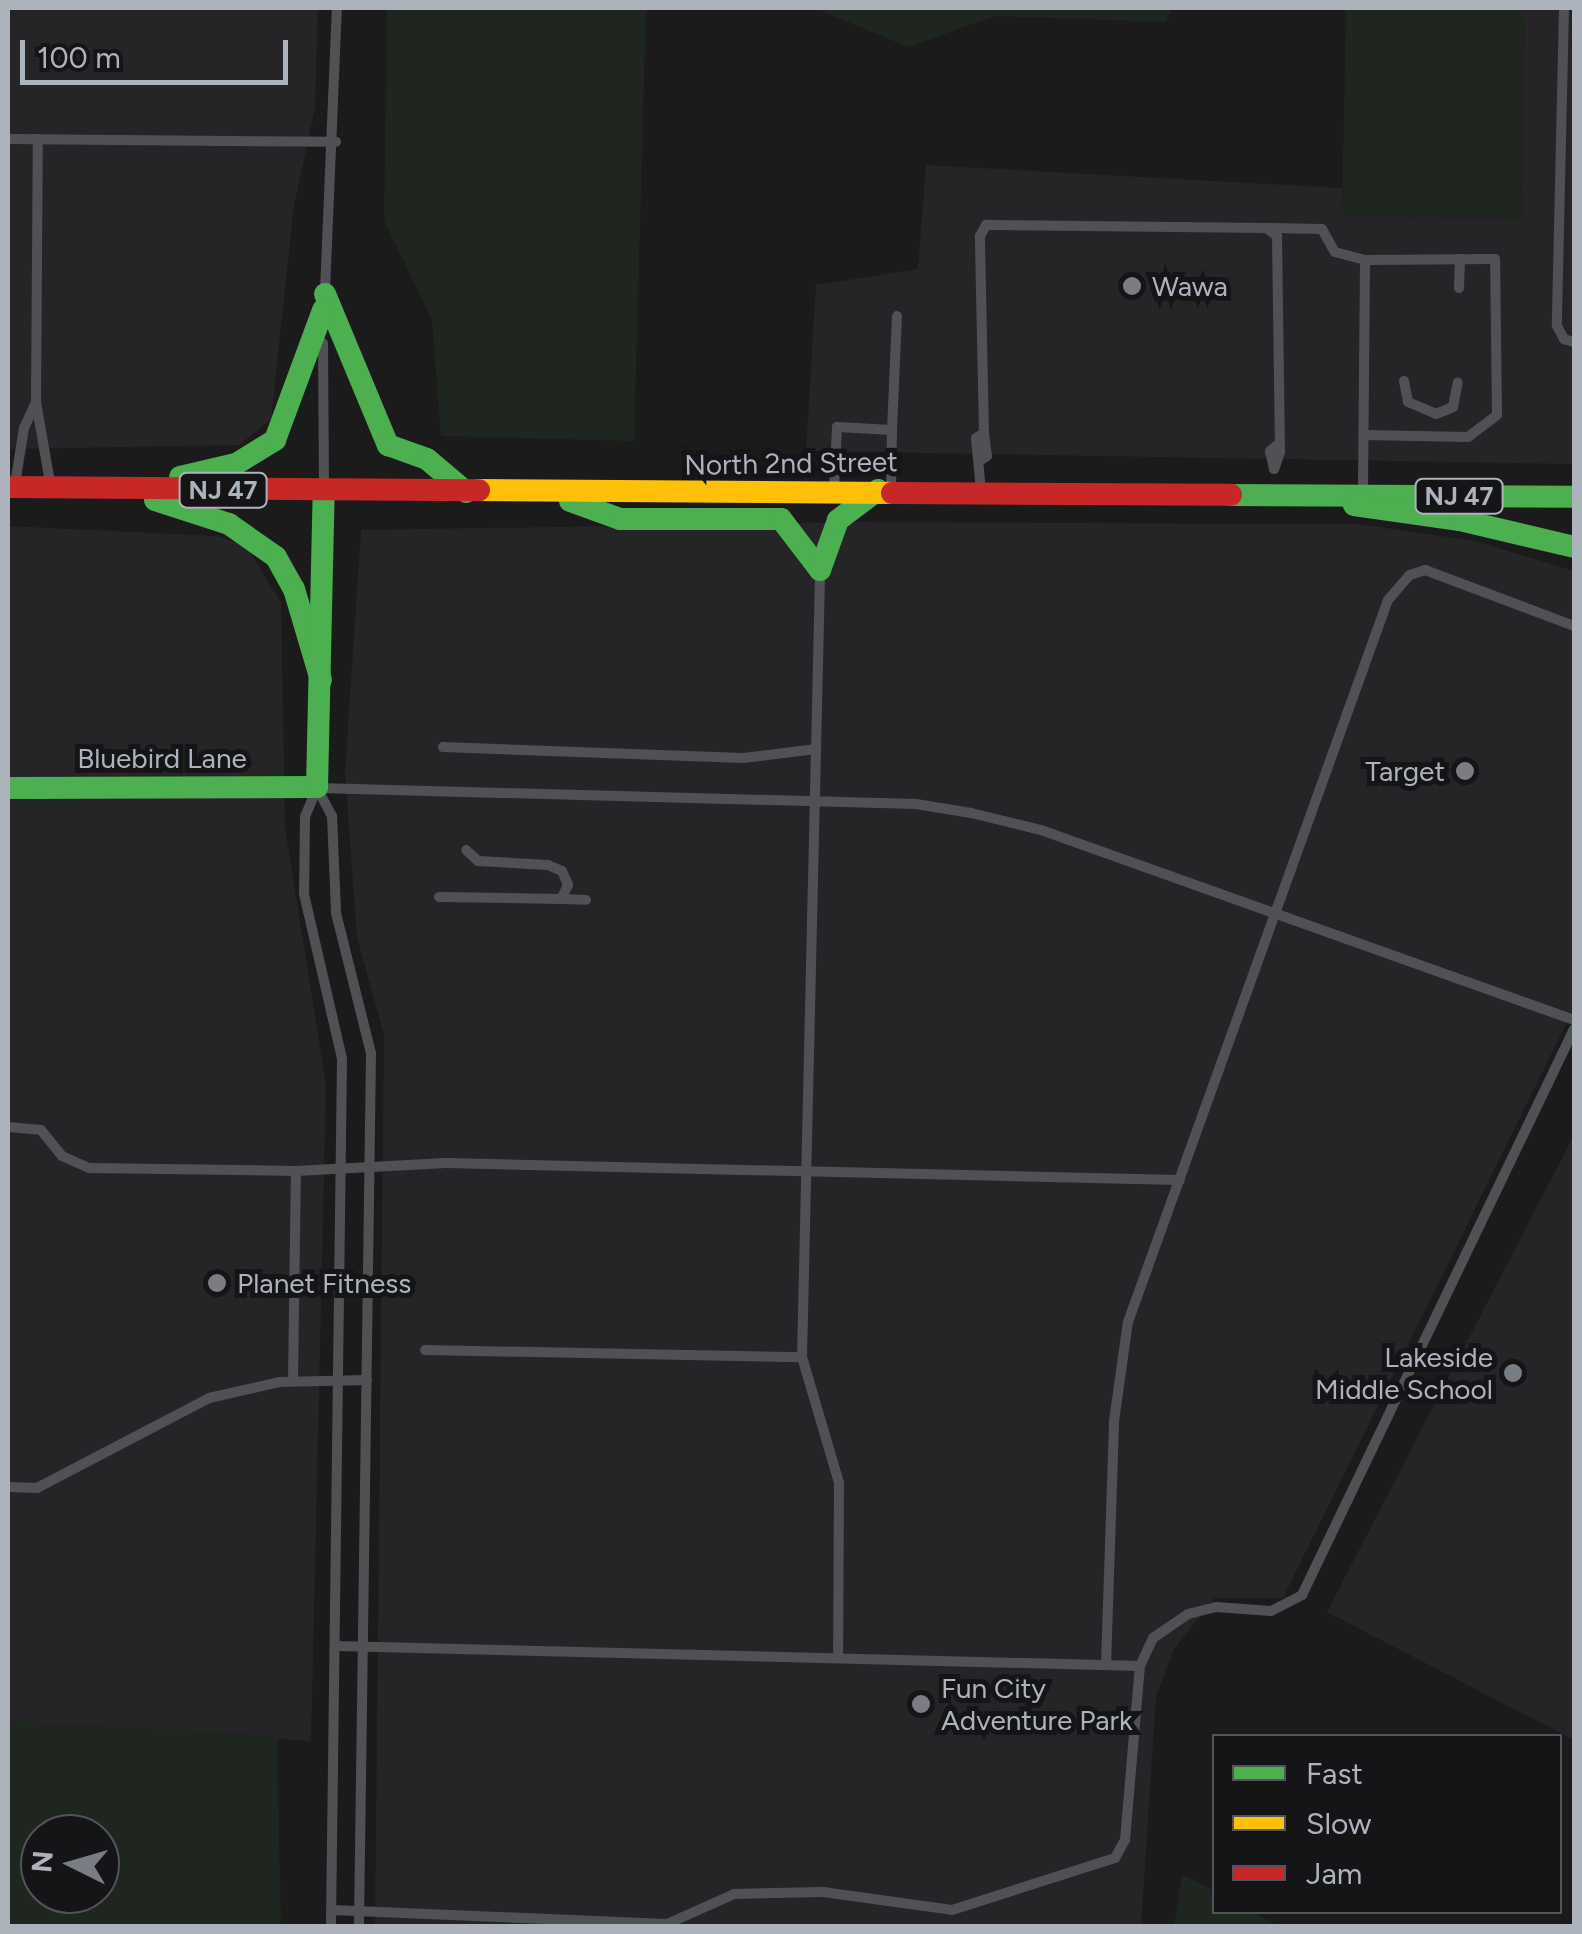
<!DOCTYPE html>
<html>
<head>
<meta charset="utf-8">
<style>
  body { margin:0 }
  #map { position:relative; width:1582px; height:1934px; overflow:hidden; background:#1b1b1c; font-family:Figtree,sans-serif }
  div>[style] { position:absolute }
  .built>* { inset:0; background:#252528 }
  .green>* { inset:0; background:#1f261f }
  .lane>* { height:10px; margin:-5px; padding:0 5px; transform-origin:5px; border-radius:5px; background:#4f5155 }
  .fast>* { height:22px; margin:-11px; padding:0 11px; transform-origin:11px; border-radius:11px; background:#4caf50 }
  .slow>* { height:22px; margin:-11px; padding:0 11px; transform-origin:11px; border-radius:11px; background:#ffc107 }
  .jam>* { height:22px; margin:-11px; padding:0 11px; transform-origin:11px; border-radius:11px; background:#c62828 }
  .dots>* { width:28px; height:28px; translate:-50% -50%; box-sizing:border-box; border:5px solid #151518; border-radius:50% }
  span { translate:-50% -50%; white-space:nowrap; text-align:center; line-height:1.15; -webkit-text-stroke:10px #151518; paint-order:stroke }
  .shield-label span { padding:2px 8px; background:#151518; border:2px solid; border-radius:8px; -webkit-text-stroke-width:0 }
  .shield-label { font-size:25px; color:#acb3bd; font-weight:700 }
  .poi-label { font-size:28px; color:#acb3bd }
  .left { translate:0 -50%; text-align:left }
  .right { translate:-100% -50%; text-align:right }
  .street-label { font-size:28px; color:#acb3bd }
  .frame { position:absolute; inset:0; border:10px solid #acb3bd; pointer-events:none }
  .legend { position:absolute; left:1212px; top:1734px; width:350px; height:180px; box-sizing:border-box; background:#151518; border:2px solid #51545a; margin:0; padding:12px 18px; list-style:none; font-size:30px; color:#acb3bd }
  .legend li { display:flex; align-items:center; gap:20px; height:50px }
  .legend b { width:50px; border:2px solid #51545a }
  .north { position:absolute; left:20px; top:1814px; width:100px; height:100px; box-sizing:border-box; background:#151518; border:2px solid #51545a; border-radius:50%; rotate:275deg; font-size:28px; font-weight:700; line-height:40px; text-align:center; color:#acb3bd }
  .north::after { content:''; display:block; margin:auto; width:35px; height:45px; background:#797e85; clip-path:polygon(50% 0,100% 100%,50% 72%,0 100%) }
  .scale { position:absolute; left:20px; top:40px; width:268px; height:45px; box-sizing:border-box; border:5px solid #acb3bd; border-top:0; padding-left:12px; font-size:30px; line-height:35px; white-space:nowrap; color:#acb3bd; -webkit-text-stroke:8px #151518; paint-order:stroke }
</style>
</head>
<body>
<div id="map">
  <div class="built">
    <i style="clip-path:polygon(8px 8px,318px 8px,315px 108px,294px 205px,271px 419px,239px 445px,8px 449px)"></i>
    <i style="clip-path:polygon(1525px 8px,1574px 8px,1574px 464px,806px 451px,816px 285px,918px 269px,926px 165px,1342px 188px,1343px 215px,1521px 219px)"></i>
    <i style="clip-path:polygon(857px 522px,1358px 524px,1475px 541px,1574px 571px,1574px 1008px,1283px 1598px,1215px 1598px,1174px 1649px,1156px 1696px,1141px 1926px,375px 1926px,384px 1035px,357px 937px,345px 772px,361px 530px)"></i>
    <i style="clip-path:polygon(8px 526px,216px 536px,245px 545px,281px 602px,285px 827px,326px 1085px,311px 1741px,8px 1721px)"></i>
    <i style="clip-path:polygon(1574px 1135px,1574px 1740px,1327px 1612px)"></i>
  </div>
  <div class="green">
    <i style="clip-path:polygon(387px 8px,646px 8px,634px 441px,441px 436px,432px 320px,384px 220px)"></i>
    <i style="clip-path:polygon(777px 8px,1172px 8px,1166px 22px,995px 16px,908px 47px,817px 9px)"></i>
    <i style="clip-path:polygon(1346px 8px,1525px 8px,1521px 219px,1342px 215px)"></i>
    <i style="clip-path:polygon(evenodd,8px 1721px,277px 1735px,281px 1926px,8px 1926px,8px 1721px,100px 1834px,100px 1894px,40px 1894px,40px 1834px,100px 1834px)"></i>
    <i style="clip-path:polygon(1182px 1874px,1214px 1891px,1214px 1912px,1252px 1912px,1280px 1926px,1174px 1926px)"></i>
  </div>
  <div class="lane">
    <i style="left:1564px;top:8px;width:318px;rotate:91.3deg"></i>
    <i style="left:1557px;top:326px;width:15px;rotate:62deg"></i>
    <i style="left:1564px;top:339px;width:10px;rotate:17deg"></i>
    <i style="left:8px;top:139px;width:328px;rotate:0.5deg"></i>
    <i style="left:1267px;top:228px;width:55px;rotate:1deg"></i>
    <i style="left:1322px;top:229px;width:26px;rotate:61deg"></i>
    <i style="left:1335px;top:252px;width:31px;rotate:15deg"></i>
    <i style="left:1365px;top:260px;width:229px;rotate:90.5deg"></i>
    <i style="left:1459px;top:288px;width:29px;rotate:-88deg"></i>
    <i style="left:325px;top:291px;width:283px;rotate:-87.6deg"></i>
    <i style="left:323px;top:343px;width:143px;rotate:89.6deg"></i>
    <i style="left:1404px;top:381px;width:21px;rotate:79deg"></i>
    <i style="left:1408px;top:402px;width:30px;rotate:23deg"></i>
    <i style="left:1436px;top:414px;width:18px;rotate:-22deg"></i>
    <i style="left:1453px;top:407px;width:25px;rotate:-79deg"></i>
    <i style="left:36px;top:402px;width:263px;rotate:-89.6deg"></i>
    <i style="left:892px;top:430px;width:114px;rotate:-87.5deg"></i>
    <i style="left:984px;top:433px;width:197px;rotate:-91.2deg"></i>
    <i style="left:980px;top:236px;width:13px;rotate:-61deg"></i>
    <i style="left:986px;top:225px;width:280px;rotate:0.6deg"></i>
    <i style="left:1266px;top:228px;width:14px;rotate:36deg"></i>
    <i style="left:1277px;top:236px;width:216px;rotate:89.2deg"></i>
    <i style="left:1280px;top:452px;width:18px;rotate:109deg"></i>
    <i style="left:1274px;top:469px;width:18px;rotate:-103deg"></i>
    <i style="left:1270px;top:451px;width:8px;rotate:-40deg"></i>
    <i style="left:1364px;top:435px;width:104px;rotate:1.1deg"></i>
    <i style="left:1468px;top:437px;width:36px;rotate:-37deg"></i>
    <i style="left:1497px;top:415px;width:156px;rotate:-90.7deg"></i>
    <i style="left:1495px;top:259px;width:130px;rotate:179.6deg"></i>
    <i style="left:15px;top:484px;width:57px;rotate:-80.9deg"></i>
    <i style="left:24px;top:428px;width:29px;rotate:-65deg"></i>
    <i style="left:36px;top:402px;width:81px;rotate:80.1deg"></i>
    <i style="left:834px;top:489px;width:62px;rotate:-87.2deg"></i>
    <i style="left:837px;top:427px;width:55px;rotate:3.1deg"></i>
    <i style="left:892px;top:430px;width:59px;rotate:91deg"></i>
    <i style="left:981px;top:491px;width:53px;rotate:-95.4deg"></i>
    <i style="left:976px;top:438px;width:9px;rotate:-32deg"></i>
    <i style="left:984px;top:433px;width:23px;rotate:83deg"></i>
    <i style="left:987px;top:456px;width:7px;rotate:146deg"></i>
    <i style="left:820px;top:576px;width:781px;rotate:91.32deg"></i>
    <i style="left:802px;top:1357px;width:131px;rotate:73.6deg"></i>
    <i style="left:839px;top:1483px;width:175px;rotate:90.3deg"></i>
    <i style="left:443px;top:747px;width:300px;rotate:2.1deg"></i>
    <i style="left:743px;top:758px;width:74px;rotate:-7deg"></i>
    <i style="left:317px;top:788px;width:32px;rotate:62deg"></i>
    <i style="left:332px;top:816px;width:97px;rotate:87.6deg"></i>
    <i style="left:336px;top:913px;width:144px;rotate:76deg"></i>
    <i style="left:371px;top:1053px;width:873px;rotate:90.79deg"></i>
    <i style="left:318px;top:788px;width:598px;rotate:1.53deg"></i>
    <i style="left:916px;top:804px;width:56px;rotate:9.3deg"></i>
    <i style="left:971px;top:813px;width:72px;rotate:13.7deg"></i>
    <i style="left:1041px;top:830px;width:566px;rotate:19.62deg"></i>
    <i style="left:315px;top:793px;width:26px;rotate:113deg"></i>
    <i style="left:305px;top:817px;width:77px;rotate:90.7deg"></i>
    <i style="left:304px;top:894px;width:169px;rotate:77deg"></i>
    <i style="left:342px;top:1059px;width:867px;rotate:90.73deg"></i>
    <i style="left:439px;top:897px;width:122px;rotate:0.9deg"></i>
    <i style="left:561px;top:899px;width:16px;rotate:-63deg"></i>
    <i style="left:568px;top:885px;width:15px;rotate:-113deg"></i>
    <i style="left:562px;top:871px;width:15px;rotate:-157deg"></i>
    <i style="left:548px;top:865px;width:70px;rotate:-176.7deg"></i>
    <i style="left:478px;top:861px;width:16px;rotate:-137deg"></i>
    <i style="left:561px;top:899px;width:25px;rotate:2deg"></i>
    <i style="left:8px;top:1127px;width:33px;rotate:5deg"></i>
    <i style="left:41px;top:1130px;width:33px;rotate:51deg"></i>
    <i style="left:62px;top:1156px;width:30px;rotate:24deg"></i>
    <i style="left:89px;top:1168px;width:207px;rotate:0.8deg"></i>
    <i style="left:296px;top:1171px;width:150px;rotate:-3.1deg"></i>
    <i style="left:446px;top:1163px;width:734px;rotate:1.33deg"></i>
    <i style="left:425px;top:1350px;width:377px;rotate:1.1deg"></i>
    <i style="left:293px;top:1381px;width:210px;rotate:-89.2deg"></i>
    <i style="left:8px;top:1487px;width:29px;rotate:2deg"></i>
    <i style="left:37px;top:1488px;width:194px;rotate:-27.6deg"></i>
    <i style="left:209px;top:1398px;width:73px;rotate:-12.7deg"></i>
    <i style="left:280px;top:1382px;width:87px;rotate:-1.3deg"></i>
    <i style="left:336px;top:1646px;width:804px;rotate:1.42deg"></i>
    <i style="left:1106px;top:1665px;width:244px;rotate:-88.1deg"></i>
    <i style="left:1114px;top:1421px;width:100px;rotate:-82deg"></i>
    <i style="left:1128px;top:1322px;width:767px;rotate:-70.2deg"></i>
    <i style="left:1388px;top:600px;width:33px;rotate:-49deg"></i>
    <i style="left:1410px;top:575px;width:16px;rotate:-18deg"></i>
    <i style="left:1425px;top:570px;width:159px;rotate:20.6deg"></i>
    <i style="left:332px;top:1910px;width:335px;rotate:2.4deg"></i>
    <i style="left:667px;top:1924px;width:73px;rotate:-24.1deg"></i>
    <i style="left:734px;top:1894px;width:89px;rotate:-1.3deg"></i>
    <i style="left:823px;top:1892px;width:130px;rotate:7.9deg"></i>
    <i style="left:952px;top:1910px;width:171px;rotate:-17.7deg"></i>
    <i style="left:1115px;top:1858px;width:21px;rotate:-61deg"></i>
    <i style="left:1125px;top:1840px;width:175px;rotate:-85.1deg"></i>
    <i style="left:1140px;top:1666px;width:31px;rotate:-65deg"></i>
    <i style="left:1153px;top:1638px;width:42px;rotate:-34.4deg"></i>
    <i style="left:1188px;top:1614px;width:29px;rotate:-14deg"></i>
    <i style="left:1216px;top:1607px;width:55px;rotate:4.2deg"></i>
    <i style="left:1271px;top:1611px;width:35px;rotate:-27deg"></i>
    <i style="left:1302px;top:1595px;width:628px;rotate:-64.33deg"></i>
  </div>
  <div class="fast">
    <i style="left:325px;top:294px;width:164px;rotate:67.4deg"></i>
    <i style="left:388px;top:445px;width:41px;rotate:19.7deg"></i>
    <i style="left:427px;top:459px;width:51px;rotate:40.2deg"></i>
    <i style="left:180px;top:477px;width:57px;rotate:-13.1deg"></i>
    <i style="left:236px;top:464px;width:46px;rotate:-31.6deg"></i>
    <i style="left:275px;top:440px;width:139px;rotate:-69.7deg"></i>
    <i style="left:1231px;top:495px;width:343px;rotate:0.3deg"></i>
    <i style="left:155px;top:500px;width:78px;rotate:18deg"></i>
    <i style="left:229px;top:524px;width:57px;rotate:35.1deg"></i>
    <i style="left:276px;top:557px;width:37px;rotate:61deg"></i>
    <i style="left:294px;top:589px;width:95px;rotate:73.5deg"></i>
    <i style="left:570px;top:501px;width:53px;rotate:19.8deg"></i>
    <i style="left:620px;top:519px;width:161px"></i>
    <i style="left:781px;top:519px;width:64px;rotate:52.6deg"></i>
    <i style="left:1354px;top:505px;width:107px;rotate:8.1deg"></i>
    <i style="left:1460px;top:520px;width:117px;rotate:13.3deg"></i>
    <i style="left:820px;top:570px;width:53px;rotate:-70.2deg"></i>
    <i style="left:838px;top:520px;width:50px;rotate:-36.9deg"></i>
    <i style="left:8px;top:788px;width:309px;rotate:-0.2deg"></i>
    <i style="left:317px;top:787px;width:298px;rotate:-88.7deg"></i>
  </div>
  <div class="slow">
    <i style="left:479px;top:490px;width:413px;rotate:0.4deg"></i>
  </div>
  <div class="jam">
    <i style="left:8px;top:487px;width:471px;rotate:0.4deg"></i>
    <i style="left:892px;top:493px;width:339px;rotate:0.3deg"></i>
  </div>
  <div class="dots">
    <i style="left:1132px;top:286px;background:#797e85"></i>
    <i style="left:1465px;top:771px;background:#797e85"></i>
    <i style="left:217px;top:1283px;background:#797e85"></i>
    <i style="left:1513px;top:1373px;background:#797e85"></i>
    <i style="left:921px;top:1704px;background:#797e85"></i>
  </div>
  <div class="shield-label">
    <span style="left:223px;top:490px">NJ 47</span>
    <span style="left:1459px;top:496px">NJ 47</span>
  </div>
  <div class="poi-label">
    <span class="left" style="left:1152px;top:286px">Wawa</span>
    <span class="right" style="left:1445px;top:771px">Target</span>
    <span class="left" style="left:237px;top:1283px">Planet Fitness</span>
    <span class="right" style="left:1493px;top:1373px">Lakeside<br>Middle School</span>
    <span class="left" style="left:941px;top:1704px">Fun City<br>Adventure Park</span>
  </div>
  <div class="street-label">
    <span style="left:791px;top:463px;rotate:-1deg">North 2nd Street</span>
    <span style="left:162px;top:758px">Bluebird Lane</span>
  </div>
  <div class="frame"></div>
  <ul class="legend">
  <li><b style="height:12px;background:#4caf50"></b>Fast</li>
  <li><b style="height:12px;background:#ffc107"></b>Slow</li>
  <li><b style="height:12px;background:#c62828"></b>Jam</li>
  </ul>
  <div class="north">N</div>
  <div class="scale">100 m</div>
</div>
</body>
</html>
